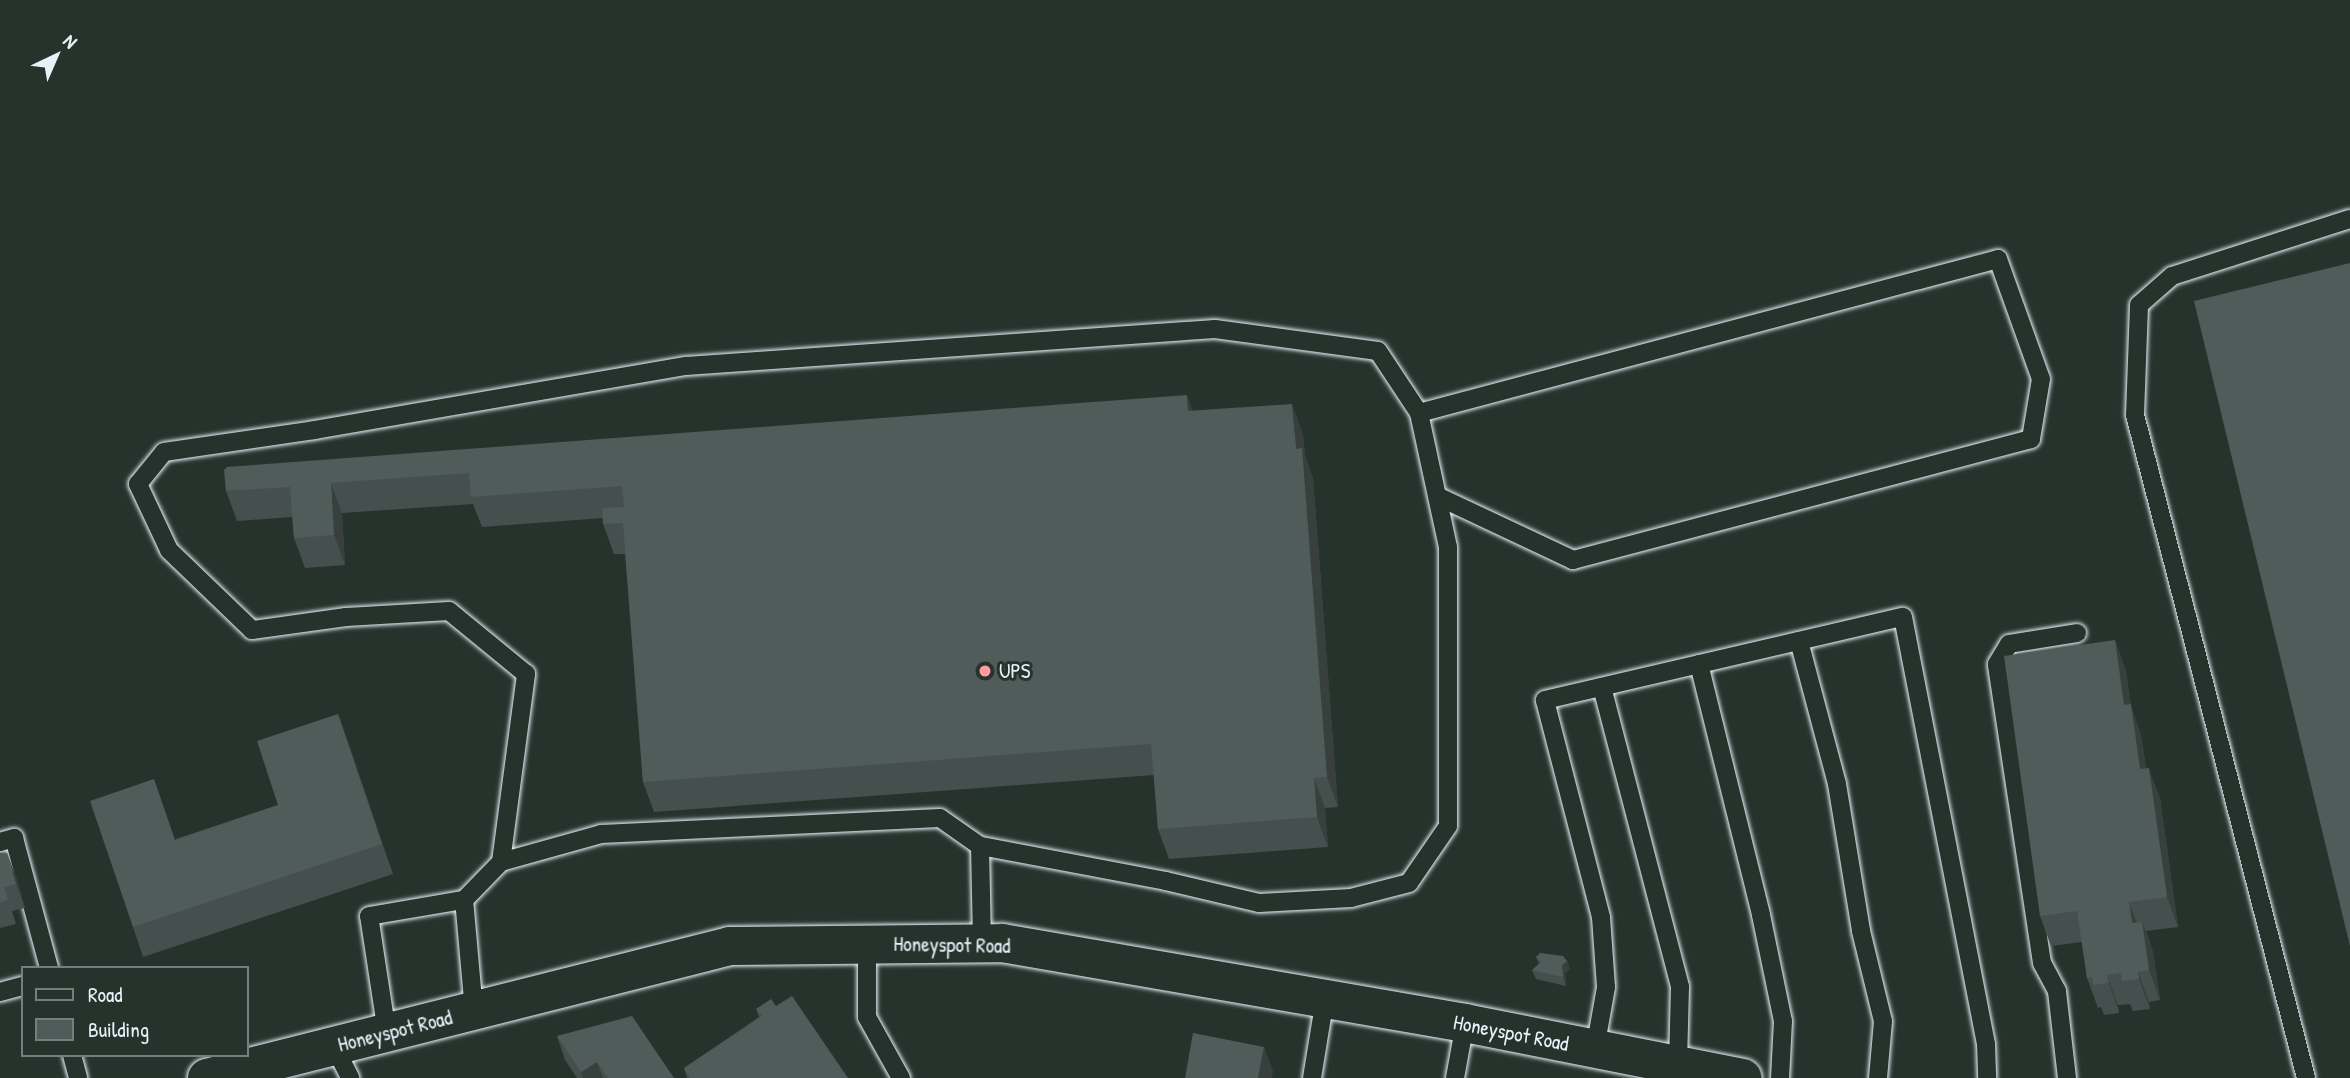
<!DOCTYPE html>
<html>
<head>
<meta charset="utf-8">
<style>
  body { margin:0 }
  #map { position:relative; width:2350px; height:1078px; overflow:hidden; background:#26332d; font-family:"Patrick Hand",sans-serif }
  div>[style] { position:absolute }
  .roads { filter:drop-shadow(0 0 2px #e8f1f8) drop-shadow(0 0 2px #e8f1f8) }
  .lane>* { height:18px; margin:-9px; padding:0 9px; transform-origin:9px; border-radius:9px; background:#26332d }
  .secondary>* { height:38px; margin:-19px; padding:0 19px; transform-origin:19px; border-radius:19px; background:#26332d }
  .wall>* { inset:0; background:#454f4d }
  .shaded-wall>* { inset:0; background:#38403e }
  .building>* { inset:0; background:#505c59 }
  .dots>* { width:19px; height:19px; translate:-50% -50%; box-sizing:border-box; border:4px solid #26332d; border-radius:50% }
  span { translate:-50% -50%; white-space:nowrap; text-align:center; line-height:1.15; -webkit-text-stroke:6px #26332d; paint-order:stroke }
  .poi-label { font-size:21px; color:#e8f1f8 }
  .left { translate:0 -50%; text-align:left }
  .street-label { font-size:21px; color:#e8f1f8 }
  .legend { position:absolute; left:21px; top:966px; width:228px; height:91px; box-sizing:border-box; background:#26332d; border:2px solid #747f7e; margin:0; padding:9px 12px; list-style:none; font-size:21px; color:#e8f1f8 }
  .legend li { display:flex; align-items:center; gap:14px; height:35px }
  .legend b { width:35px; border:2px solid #747f7e }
  .north { position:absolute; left:21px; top:21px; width:70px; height:70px; -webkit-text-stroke:5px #26332d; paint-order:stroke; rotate:44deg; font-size:19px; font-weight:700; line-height:28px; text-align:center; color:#e8f1f8 }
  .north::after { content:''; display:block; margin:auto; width:24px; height:32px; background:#e8f1f8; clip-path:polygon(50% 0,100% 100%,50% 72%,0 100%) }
</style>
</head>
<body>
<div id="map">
  <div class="roads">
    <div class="lane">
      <i style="left:1419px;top:413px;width:599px;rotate:-14.89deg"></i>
      <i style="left:1998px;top:259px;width:127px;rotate:70.3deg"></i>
      <i style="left:2041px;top:379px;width:61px;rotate:99.5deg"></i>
      <i style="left:2031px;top:439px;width:474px;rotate:165.2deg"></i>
      <i style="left:1573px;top:560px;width:150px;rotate:-154.8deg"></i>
      <i style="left:1799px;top:641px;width:148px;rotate:75.1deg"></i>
      <i style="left:1837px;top:784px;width:149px;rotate:80.7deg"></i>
      <i style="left:1861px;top:931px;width:93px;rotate:76.3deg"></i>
      <i style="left:1883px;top:1021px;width:57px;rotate:95deg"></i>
      <i style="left:1699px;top:664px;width:259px;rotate:76.1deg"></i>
      <i style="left:1761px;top:915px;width:108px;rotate:78.3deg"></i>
      <i style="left:1783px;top:1021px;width:57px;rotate:93deg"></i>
      <i style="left:1602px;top:687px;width:310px;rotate:75.4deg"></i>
      <i style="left:1680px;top:987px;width:78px;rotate:91.5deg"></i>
      <i style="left:0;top:842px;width:15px;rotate:-16deg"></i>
      <i style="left:14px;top:838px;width:135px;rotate:74.9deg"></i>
      <i style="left:501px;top:862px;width:104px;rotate:-15.6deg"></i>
      <i style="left:601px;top:834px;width:339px;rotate:-2.7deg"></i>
      <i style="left:940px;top:818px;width:49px;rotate:35deg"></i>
      <i style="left:867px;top:944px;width:73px;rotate:90deg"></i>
      <i style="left:867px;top:1017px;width:70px;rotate:60.9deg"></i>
      <i style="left:0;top:992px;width:24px;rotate:-15deg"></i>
      <i style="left:474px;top:1011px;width:111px;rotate:-95.1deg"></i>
      <i style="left:464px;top:900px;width:53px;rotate:-45.8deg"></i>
      <i style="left:501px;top:862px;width:190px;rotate:-82.4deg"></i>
      <i style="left:526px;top:674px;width:99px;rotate:-140.7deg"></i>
      <i style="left:449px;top:611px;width:103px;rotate:176.7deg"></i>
      <i style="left:346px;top:617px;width:95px;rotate:172.1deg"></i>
      <i style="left:252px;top:630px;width:115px;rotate:-136.1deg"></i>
      <i style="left:169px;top:550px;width:73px;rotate:-115.2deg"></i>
      <i style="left:138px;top:484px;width:41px;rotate:-50.9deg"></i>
      <i style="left:164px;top:452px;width:152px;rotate:-8.3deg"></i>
      <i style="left:314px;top:430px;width:377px;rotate:-9.8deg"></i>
      <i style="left:686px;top:366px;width:530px;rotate:-4deg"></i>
      <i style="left:1215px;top:329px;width:164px;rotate:7.7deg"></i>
      <i style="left:1378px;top:351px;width:74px;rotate:56.5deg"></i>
      <i style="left:1419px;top:413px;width:137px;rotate:77.8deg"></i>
      <i style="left:1448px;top:547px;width:279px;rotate:90deg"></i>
      <i style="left:1448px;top:826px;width:69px;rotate:124.4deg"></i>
      <i style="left:1409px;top:883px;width:60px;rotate:165.5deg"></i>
      <i style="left:1351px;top:898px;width:92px;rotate:176.9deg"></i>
      <i style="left:1259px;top:903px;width:96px;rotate:-166.7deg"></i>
      <i style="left:1166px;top:881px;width:189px;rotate:-169.3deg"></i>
      <i style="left:980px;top:846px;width:97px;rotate:88.8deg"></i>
      <i style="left:387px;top:1033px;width:118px;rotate:-98.7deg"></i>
      <i style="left:369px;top:916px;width:96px;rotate:-9.6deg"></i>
      <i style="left:334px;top:1046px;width:36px;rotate:63deg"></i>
      <i style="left:1595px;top:1049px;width:63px;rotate:-79.9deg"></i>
      <i style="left:1606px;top:987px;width:70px;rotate:-94.1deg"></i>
      <i style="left:1601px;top:917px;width:224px;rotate:-104.5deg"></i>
      <i style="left:1545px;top:700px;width:367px;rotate:-13.1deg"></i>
      <i style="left:1903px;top:617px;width:435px;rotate:79deg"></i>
      <i style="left:1986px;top:1044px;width:34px;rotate:88deg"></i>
      <i style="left:72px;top:1055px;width:24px;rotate:75deg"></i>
      <i style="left:1312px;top:1078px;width:80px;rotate:-80.7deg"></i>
      <i style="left:1455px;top:1078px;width:56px;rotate:-79.7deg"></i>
      <i style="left:2067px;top:1078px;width:88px;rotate:-96.6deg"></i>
      <i style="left:2057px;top:991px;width:32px;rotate:-118deg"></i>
      <i style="left:2042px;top:963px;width:302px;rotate:-98.6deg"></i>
      <i style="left:1997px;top:664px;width:23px;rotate:-59deg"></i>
      <i style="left:2009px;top:644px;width:69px;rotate:-9.2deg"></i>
      <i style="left:2306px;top:1078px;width:685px;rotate:-104.46deg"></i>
      <i style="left:2135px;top:415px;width:110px;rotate:-87.9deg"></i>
      <i style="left:2139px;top:305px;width:44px;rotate:-41.3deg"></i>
      <i style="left:2172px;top:276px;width:187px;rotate:-17.8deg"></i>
    </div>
    <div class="secondary">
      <i style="left:207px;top:1078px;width:539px;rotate:-14.17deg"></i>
      <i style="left:730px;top:946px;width:272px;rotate:-0.6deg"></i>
      <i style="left:1002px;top:943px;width:470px;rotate:9.8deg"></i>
      <i style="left:1465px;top:1023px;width:283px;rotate:11.2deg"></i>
    </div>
  </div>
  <div class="wall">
    <i style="clip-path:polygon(1193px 411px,1303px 434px,1305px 456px,1313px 478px,1338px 807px,1325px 808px,1328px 847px,1169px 859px,1158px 829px,1154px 775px,654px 812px,643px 782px,625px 554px,614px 554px,603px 524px,603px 518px,482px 527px,473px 504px,342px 513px,345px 565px,305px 568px,294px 538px,292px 517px,237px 521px,226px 491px)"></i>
    <i style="clip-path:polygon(2115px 640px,2126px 671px,2131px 706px,2141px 735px,2146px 768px,2160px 798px,2178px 927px,2146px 931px,2153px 952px,2160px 1000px,2149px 1002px,2150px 1009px,2133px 1011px,2130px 1004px,2118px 1005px,2119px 1013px,2104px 1015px,2101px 1007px,2098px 1008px,2087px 978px,2082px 942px,2051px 946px,2040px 916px)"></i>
    <i style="clip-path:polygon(338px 714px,393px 874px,143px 957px,133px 927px,176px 839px,278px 805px)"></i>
    <i style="clip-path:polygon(0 855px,16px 877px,25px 908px,12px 911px,16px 924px,0 928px)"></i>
    <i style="clip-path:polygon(1536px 957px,1567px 961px,1570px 969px,1565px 973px,1566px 986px,1536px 979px,1532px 970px,1539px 964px)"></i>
    <i style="clip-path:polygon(776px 1006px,848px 1078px,687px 1078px,684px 1068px,759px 1017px,756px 1009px)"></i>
    <i style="clip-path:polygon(557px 1036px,674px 1078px,577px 1078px,565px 1060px)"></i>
  </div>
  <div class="shaded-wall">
    <i style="clip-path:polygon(1187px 395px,1198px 425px,1188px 411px)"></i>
    <i style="clip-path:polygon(1292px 404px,1303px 434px,1305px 456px,1313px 478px,1338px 807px,1327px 777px)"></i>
    <i style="clip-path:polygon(331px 483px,342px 513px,345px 565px,334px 535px)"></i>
    <i style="clip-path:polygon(2115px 640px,2126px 671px,2131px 706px,2141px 735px,2151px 799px,2140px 769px,2124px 705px)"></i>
    <i style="clip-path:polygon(338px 714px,349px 744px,393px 874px,382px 844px)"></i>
    <i style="clip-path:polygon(2149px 768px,2160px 798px,2178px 927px,2167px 897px)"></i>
    <i style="clip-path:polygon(1314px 778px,1325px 808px,1328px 847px,1317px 817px)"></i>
    <i style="clip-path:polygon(7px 853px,16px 877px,25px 908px,16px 884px)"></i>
    <i style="clip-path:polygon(2129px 902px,2140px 932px,2132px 923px)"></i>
    <i style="clip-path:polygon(2142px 922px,2153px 952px,2160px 1000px,2149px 970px)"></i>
    <i style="clip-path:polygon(1567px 961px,1570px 969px,1565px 973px,1566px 986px,1563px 977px,1562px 965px)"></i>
    <i style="clip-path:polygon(2138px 972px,2149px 1002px,2150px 1009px,2139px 979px)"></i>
    <i style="clip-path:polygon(2107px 975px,2118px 1005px,2119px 1013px,2109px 983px)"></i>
    <i style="clip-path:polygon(1264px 1047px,1273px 1071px,1272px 1078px,1258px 1078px)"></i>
    <i style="clip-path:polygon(597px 1062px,603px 1078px,583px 1078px,581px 1072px)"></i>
  </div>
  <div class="building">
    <i style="clip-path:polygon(2350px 263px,2350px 946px,2194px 301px)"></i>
    <i style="clip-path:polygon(1187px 395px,1188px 411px,1292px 404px,1296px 449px,1302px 448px,1327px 777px,1314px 778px,1317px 817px,1158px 829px,1151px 744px,643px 782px,623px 523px,603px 524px,602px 508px,624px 507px,622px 486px,471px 497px,469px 473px,331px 483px,334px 535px,294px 538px,290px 487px,226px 491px,224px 470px,227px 467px)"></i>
    <i style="clip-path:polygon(2115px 640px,2124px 705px,2131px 704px,2140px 769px,2149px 768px,2167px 897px,2129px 902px,2132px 923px,2142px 922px,2149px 970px,2138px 972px,2139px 979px,2122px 981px,2121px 973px,2107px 975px,2109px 983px,2093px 985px,2092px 977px,2087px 978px,2077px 911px,2040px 916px,2004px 656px)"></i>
    <i style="clip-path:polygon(338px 714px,382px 844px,133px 927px,90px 801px,154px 779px,175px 840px,278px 805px,257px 741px)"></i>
    <i style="clip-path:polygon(7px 853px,16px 884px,4px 887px,8px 900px,0 902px,0 855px)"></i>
    <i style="clip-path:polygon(1540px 953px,1563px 956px,1567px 961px,1562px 965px,1563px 977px,1532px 970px,1541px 962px,1536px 957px)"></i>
    <i style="clip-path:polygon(792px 996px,848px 1078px,690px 1078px,684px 1068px,762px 1016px,756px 1009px,771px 999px,776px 1006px)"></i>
    <i style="clip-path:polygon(632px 1016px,674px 1078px,608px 1078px,597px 1062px,581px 1072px,557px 1036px)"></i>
    <i style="clip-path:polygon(1193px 1033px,1264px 1047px,1258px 1078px,1185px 1078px)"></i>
  </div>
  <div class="dots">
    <i style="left:985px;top:671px;background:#ff9aa2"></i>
  </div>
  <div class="poi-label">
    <span class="left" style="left:999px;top:671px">UPS</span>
  </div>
  <div class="street-label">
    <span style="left:952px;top:945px;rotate:1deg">Honeyspot Road</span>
    <span style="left:395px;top:1031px;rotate:-14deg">Honeyspot Road</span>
    <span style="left:1511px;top:1033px;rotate:11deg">Honeyspot Road</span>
  </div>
  <ul class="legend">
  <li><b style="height:9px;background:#26332d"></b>Road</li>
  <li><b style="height:19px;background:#505c59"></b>Building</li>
  </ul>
  <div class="north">N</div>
</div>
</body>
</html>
